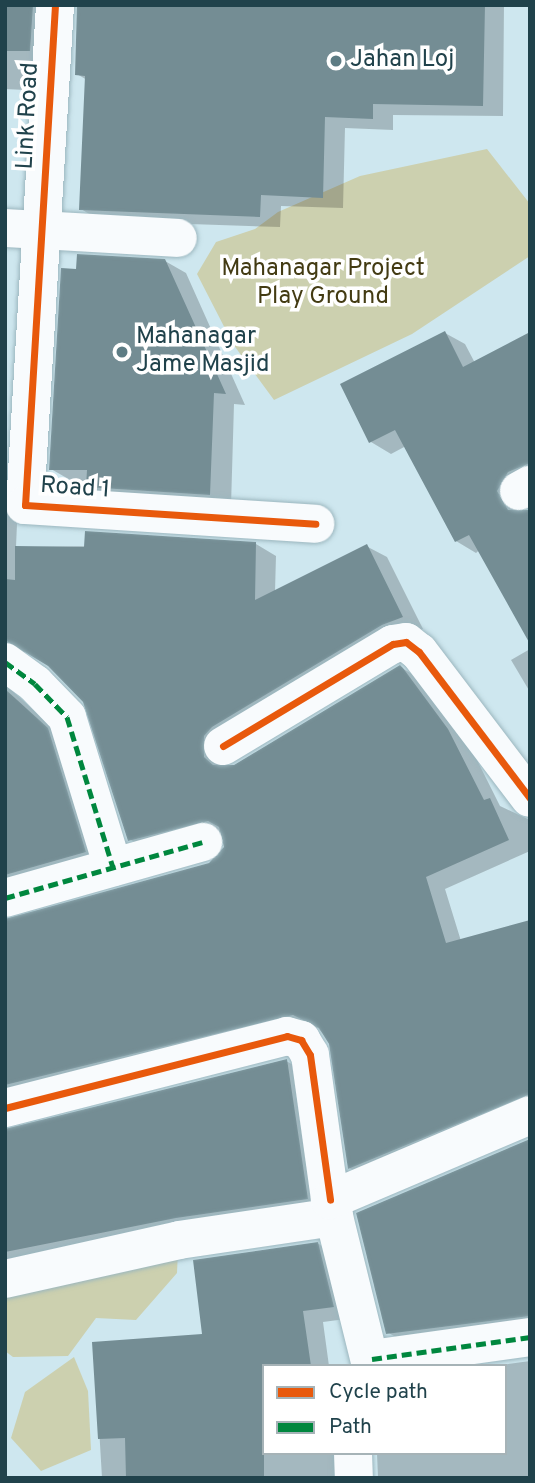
<!DOCTYPE html>
<html>
<head>
<meta charset="utf-8">
<style>
  body { margin:0 }
  #map { position:relative; width:535px; height:1483px; overflow:hidden; background:#cee7ef; font-family:Overpass,sans-serif }
  div>[style] { position:absolute }
  .green>* { inset:0; background:#ccd0af }
  .shadow>* { inset:0; background:#0003 }
  .building>* { inset:0; background:#748d94 }
  .roads { filter:drop-shadow(0 0 2px #9bb6be) drop-shadow(0 0 2px #9bb6be) }
  .minor>* { height:38px; margin:-19px; padding:0 19px; transform-origin:19px; border-radius:19px; background:#f8fbfd }
  .quiet>* { height:5px; margin-top:-2.5px; transform-origin:0; background:repeating-linear-gradient(90deg,#00873e 0 10px,transparent 0 15px) }
  .cycleway>* { height:7px; margin:-3.5px; padding:0 3.5px; transform-origin:3.5px; border-radius:3.5px; background:#e8590c }
  .dots>* { width:19px; height:19px; translate:-50% -50%; box-sizing:border-box; border:4px solid #fff; border-radius:50% }
  span { translate:-50% -50%; white-space:nowrap; text-align:center; line-height:1.15; -webkit-text-stroke:7px #fff; paint-order:stroke }
  .poi-label { font-size:24px; color:#20424b }
  .left { translate:0 -50%; text-align:left }
  .street-label { font-size:24px; color:#20424b }
  .park-label { font-size:24px; color:#433b13 }
  .frame { position:absolute; inset:0; border:7px solid #20424b; pointer-events:none }
  .legend { position:absolute; left:262px; top:1364px; width:245px; height:91px; box-sizing:border-box; background:#fff; border:2px solid #a6b3b7; margin:0; padding:9px 12px; list-style:none; font-size:21px; color:#20424b }
  .legend li { display:flex; align-items:center; gap:14px; height:35px }
  .legend b { width:35px; border:2px solid #a6b3b7 }
</style>
</head>
<body>
<div id="map">
  <div class="green">
    <i style="clip-path:polygon(487px 149px,530px 204px,530px 256px,412px 334px,274px 400px,233px 344px,197px 274px,216px 242px,255px 229px,278px 212px,360px 176px)"></i>
    <i style="clip-path:polygon(178px 1251px,177px 1273px,136px 1320px,96px 1318px,68px 1356px,13px 1357px,5px 1351px,5px 1293px)"></i>
    <i style="clip-path:polygon(74px 1357px,88px 1391px,91px 1450px,41px 1471px,11px 1438px,25px 1392px)"></i>
  </div>
  <div class="shadow">
    <i style="clip-path:polygon(5px 5px,60px 5px,50px 62px,26px 61px,25px 90px,5px 89px)"></i>
    <i style="clip-path:polygon(79px 5px,504px 5px,503px 116px,393px 115px,393px 130px,345px 128px,343px 208px,281px 206px,280px 227px,101px 221px,81px 209px,87px 80px,77px 74px)"></i>
    <i style="clip-path:polygon(165px 261px,186px 273px,245px 405px,234px 404px,231px 506px,109px 498px,88px 486px,88px 481px,72px 481px,51px 469px,78px 270px)"></i>
    <i style="clip-path:polygon(445px 333px,465px 344px,475px 363px,530px 334px,530px 484px,517px 502px,520px 514px,476px 553px,456px 541px,406px 446px,391px 454px,371px 442px)"></i>
    <i style="clip-path:polygon(5px 494px,18px 501px,16px 547px,256px 544px,276px 556px,275px 592px,366px 546px,387px 557px,423px 629px,403px 636px,221px 758px,226px 766px,235px 766px,400px 667px,421px 679px,468px 742px,500px 806px,530px 820px,530px 851px,445px 889px,461px 941px,530px 922px,530px 1111px,370px 1179px,349px 1168px,331px 1043px,318px 1028px,303px 1026px,5px 1119px,5px 919px,210px 865px,226px 847px,222px 833px,150px 851px,129px 839px,85px 701px,49px 665px,27px 651px,8px 660px,5px 679px)"></i>
    <i style="clip-path:polygon(530px 649px,530px 692px,511px 660px)"></i>
    <i style="clip-path:polygon(5px 684px,68px 742px,105px 864px,5px 913px)"></i>
    <i style="clip-path:polygon(286px 1061px,307px 1072px,327px 1210px,5px 1270px,5px 1129px)"></i>
    <i style="clip-path:polygon(530px 1141px,530px 1329px,408px 1344px,387px 1332px)"></i>
    <i style="clip-path:polygon(317px 1243px,338px 1255px,353px 1318px,323px 1322px,329px 1366px,264px 1366px,264px 1453px,343px 1453px,353px 1478px,102px 1478px,94px 1343px,204px 1336px)"></i>
    <i style="clip-path:polygon(530px 1361px,530px 1478px,378px 1478px,377px 1454px,505px 1453px,505px 1366px,494px 1366px)"></i>
  </div>
  <div class="building">
    <i style="clip-path:polygon(5px 5px,33px 5px,30px 51px,5px 51px)"></i>
    <i style="clip-path:polygon(77px 5px,485px 5px,483px 106px,373px 104px,373px 119px,325px 117px,323px 198px,261px 195px,260px 217px,79px 210px,85px 76px,75px 75px)"></i>
    <i style="clip-path:polygon(77px 254px,165px 259px,226px 394px,214px 393px,210px 495px,86px 487px,87px 470px,49px 470px,61px 268px,76px 269px)"></i>
    <i style="clip-path:polygon(445px 331px,463px 367px,530px 332px,530px 463px,508px 472px,497px 491px,508px 510px,530px 510px,530px 644px,469px 535px,455px 542px,395px 430px,369px 443px,340px 384px)"></i>
    <i style="clip-path:polygon(85px 531px,256px 542px,255px 600px,367px 544px,403px 617px,382px 625px,212px 727px,204px 736px,204px 757px,213px 765px,234px 765px,400px 665px,403px 668px,448px 729px,484px 800px,490px 798px,509px 840px,426px 877px,446px 943px,530px 920px,530px 1094px,348px 1169px,329px 1044px,319px 1028px,293px 1015px,5px 1085px,5px 919px,209px 863px,224px 847px,219px 827px,208px 821px,128px 841px,83px 702px,48px 666px,5px 640px,5px 579px,15px 580px,15px 546px,84px 547px)"></i>
    <i style="clip-path:polygon(5px 689px,48px 728px,86px 852px,5px 875px)"></i>
    <i style="clip-path:polygon(287px 1059px,308px 1199px,176px 1218px,5px 1252px,5px 1129px)"></i>
    <i style="clip-path:polygon(530px 1139px,530px 1316px,386px 1334px,356px 1213px)"></i>
    <i style="clip-path:polygon(318px 1242px,334px 1307px,303px 1311px,311px 1366px,264px 1366px,264px 1478px,126px 1478px,125px 1438px,98px 1439px,92px 1342px,202px 1334px,193px 1260px)"></i>
  </div>
  <div class="roads">
    <div class="minor">
      <i style="left:55px;top:5px;width:501px;rotate:93.43deg"></i>
      <i style="left:25px;top:505px;width:291px;rotate:3.7deg"></i>
      <i style="left:5px;top:228px;width:173px;rotate:3.3deg"></i>
      <i style="left:519px;top:491px;width:13px;rotate:-29deg"></i>
      <i style="left:5px;top:662px;width:37px;rotate:36deg"></i>
      <i style="left:35px;top:684px;width:46px;rotate:45.9deg"></i>
      <i style="left:67px;top:717px;width:157px;rotate:73deg"></i>
      <i style="left:223px;top:746px;width:198px;rotate:-31deg"></i>
      <i style="left:393px;top:644px;width:13px;rotate:-9deg"></i>
      <i style="left:406px;top:642px;width:16px;rotate:38deg"></i>
      <i style="left:419px;top:652px;width:183px;rotate:52.8deg"></i>
      <i style="left:5px;top:898px;width:206px;rotate:-15.8deg"></i>
      <i style="left:5px;top:1108px;width:291px;rotate:-14.3deg"></i>
      <i style="left:287px;top:1036px;width:15px;rotate:16deg"></i>
      <i style="left:301px;top:1040px;width:17px;rotate:59deg"></i>
      <i style="left:310px;top:1055px;width:146px;rotate:82.1deg"></i>
      <i style="left:5px;top:1279px;width:178px;rotate:-12.6deg"></i>
      <i style="left:179px;top:1240px;width:157px;rotate:-8.4deg"></i>
      <i style="left:372px;top:1359px;width:160px;rotate:-7.9deg"></i>
      <i style="left:371px;top:1366px;width:171px;rotate:-103.9deg"></i>
      <i style="left:330px;top:1200px;width:217px;rotate:-23deg"></i>
      <i style="left:353px;top:1453px;width:25px;rotate:88deg"></i>
    </div>
  </div>
  <div class="quiet">
    <i style="left:5px;top:662px;width:37px;rotate:36deg"></i>
    <i style="left:35px;top:684px;width:46px;rotate:45.9deg"></i>
    <i style="left:67px;top:717px;width:157px;rotate:73deg"></i>
    <i style="left:5px;top:898px;width:206px;rotate:-15.8deg"></i>
    <i style="left:372px;top:1359px;width:160px;rotate:-7.9deg"></i>
  </div>
  <div class="cycleway">
    <i style="left:55px;top:5px;width:501px;rotate:93.43deg"></i>
    <i style="left:25px;top:505px;width:291px;rotate:3.7deg"></i>
    <i style="left:223px;top:746px;width:198px;rotate:-31deg"></i>
    <i style="left:393px;top:644px;width:13px;rotate:-9deg"></i>
    <i style="left:406px;top:642px;width:16px;rotate:38deg"></i>
    <i style="left:419px;top:652px;width:183px;rotate:52.8deg"></i>
    <i style="left:5px;top:1108px;width:291px;rotate:-14.3deg"></i>
    <i style="left:287px;top:1036px;width:15px;rotate:16deg"></i>
    <i style="left:301px;top:1040px;width:17px;rotate:59deg"></i>
    <i style="left:310px;top:1055px;width:146px;rotate:82.1deg"></i>
  </div>
  <div class="dots">
    <i style="left:336px;top:61px;background:#5d7c84"></i>
    <i style="left:122px;top:352px;background:#5d7c84"></i>
  </div>
  <div class="poi-label">
    <span class="left" style="left:350px;top:61px">Jahan Loj</span>
    <span class="left" style="left:136px;top:352px">Mahanagar<br>Jame Masjid</span>
  </div>
  <div class="street-label">
    <span style="left:29px;top:116px;rotate:-87deg">Link Road</span>
    <span style="left:75px;top:489px;rotate:4deg">Road 1</span>
  </div>
  <div class="park-label">
    <span style="left:323px;top:284px">Mahanagar Project<br>Play Ground</span>
  </div>
  <div class="frame"></div>
  <ul class="legend">
  <li><b style="height:9px;background:#e8590c"></b>Cycle path</li>
  <li><b style="height:9px;background:#00873e"></b>Path</li>
  </ul>
</div>
</body>
</html>
